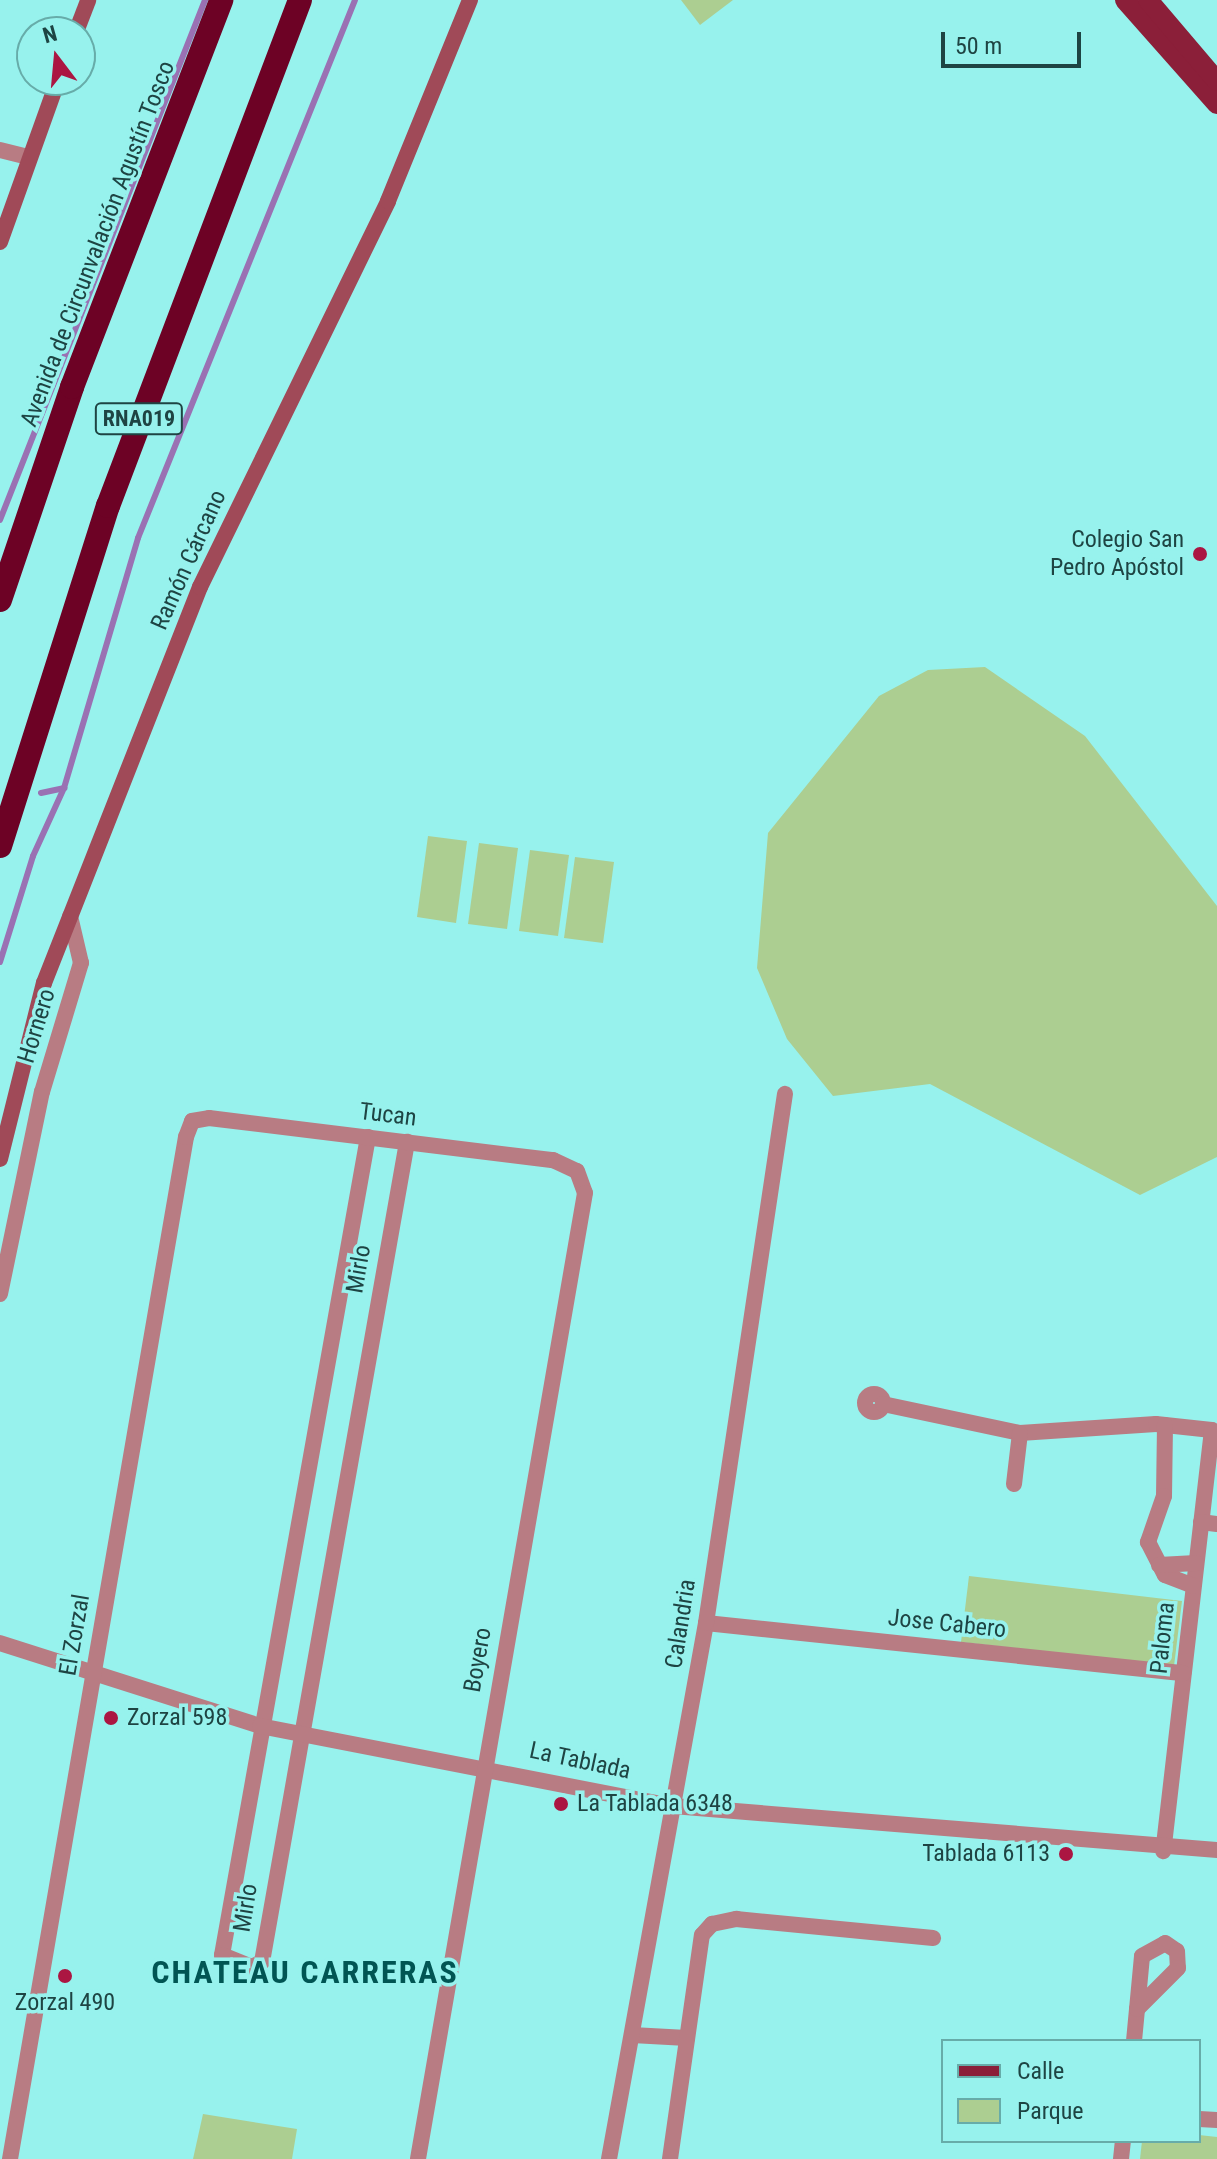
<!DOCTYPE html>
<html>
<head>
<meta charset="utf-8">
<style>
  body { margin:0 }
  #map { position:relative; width:1217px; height:2159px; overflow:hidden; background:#97f2ed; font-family:"Roboto Condensed",sans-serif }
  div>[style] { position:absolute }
  .green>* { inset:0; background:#acce91 }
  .stream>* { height:6px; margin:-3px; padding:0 3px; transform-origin:3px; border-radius:3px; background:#9a71b3 }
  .minor>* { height:16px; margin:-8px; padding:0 8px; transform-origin:8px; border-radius:8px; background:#b87c83 }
  .minor>.ring { margin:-8px; padding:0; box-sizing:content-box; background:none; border:16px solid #b87c83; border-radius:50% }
  .secondary>* { height:16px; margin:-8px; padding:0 8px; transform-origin:8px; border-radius:8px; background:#a04a58 }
  .primary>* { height:20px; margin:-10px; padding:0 10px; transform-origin:10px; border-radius:10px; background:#8b1f39 }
  .motorway>* { height:24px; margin:-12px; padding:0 12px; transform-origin:12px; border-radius:12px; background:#6d0225 }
  .dots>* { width:22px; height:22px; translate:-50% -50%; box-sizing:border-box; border:4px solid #97f2ed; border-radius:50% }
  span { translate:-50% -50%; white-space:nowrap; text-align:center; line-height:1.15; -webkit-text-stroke:7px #97f2ed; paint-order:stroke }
  .shield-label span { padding:2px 6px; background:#97f2ed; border:2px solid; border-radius:6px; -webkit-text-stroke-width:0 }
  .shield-label { font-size:22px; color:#1e4443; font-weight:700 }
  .street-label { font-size:24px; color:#1e4443 }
  .poi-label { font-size:24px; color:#1e4443 }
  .right { translate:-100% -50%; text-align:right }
  .left { translate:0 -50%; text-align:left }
  .district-label { font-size:32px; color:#015553; font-weight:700; letter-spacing:2px }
  .legend { position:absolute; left:941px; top:2039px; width:260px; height:104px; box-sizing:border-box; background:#97f2ed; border:2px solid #67aca9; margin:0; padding:10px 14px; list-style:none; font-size:24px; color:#1e4443 }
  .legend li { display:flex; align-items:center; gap:16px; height:40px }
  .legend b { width:40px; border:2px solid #67aca9 }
  .north { position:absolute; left:16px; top:16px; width:80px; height:80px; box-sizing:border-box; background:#97f2ed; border:2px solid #67aca9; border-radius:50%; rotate:344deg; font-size:22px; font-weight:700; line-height:32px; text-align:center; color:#1e4443 }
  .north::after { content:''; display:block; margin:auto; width:28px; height:36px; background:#ab1642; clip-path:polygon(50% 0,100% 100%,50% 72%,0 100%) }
  .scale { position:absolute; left:941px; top:32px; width:140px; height:36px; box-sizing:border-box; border:4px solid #1e4443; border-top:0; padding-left:10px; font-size:24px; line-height:28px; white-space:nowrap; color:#1e4443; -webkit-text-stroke:6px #97f2ed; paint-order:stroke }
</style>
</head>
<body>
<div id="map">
  <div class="green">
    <i style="clip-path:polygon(681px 0,733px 0,700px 25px)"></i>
    <i style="clip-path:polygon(985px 667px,1085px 736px,1217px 906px,1217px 1157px,1140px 1195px,930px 1084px,833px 1096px,787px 1039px,757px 968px,768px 833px,879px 696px,928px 670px)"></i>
    <i style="clip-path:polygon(428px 836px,467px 841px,456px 923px,417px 917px)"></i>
    <i style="clip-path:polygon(479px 843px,518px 848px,507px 929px,468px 924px)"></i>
    <i style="clip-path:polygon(530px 850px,569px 855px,558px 936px,519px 931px)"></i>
    <i style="clip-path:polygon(575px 857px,614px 862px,603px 943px,564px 938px)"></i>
    <i style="clip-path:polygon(969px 1576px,1182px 1601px,1174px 1666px,961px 1642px)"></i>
    <i style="clip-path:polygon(203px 2114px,297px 2129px,292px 2159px,193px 2159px)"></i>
    <i style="clip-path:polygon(1199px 2135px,1217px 2137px,1217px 2159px,1140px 2159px,1142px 2141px)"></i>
  </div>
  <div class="stream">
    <i style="left:0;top:520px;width:559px;rotate:-68.48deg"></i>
    <i style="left:41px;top:793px;width:24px;rotate:-12deg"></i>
    <i style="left:0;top:962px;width:111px;rotate:-72.7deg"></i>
    <i style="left:33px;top:856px;width:75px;rotate:-65.5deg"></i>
    <i style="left:64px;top:788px;width:261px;rotate:-73.5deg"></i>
    <i style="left:138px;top:538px;width:580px;rotate:-68.03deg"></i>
  </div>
  <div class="minor">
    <i style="left:0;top:150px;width:30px;rotate:14deg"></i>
    <i style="left:368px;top:1137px;width:831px;rotate:100.12deg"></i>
    <i style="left:222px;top:1955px;width:32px;rotate:22deg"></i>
    <i style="left:252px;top:1967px;width:11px;rotate:-27deg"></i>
    <i style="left:262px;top:1962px;width:833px;rotate:-79.97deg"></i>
    <i style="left:0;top:1294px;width:206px;rotate:-78.3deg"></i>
    <i style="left:42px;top:1092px;width:135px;rotate:-73.2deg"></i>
    <i style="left:81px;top:963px;width:48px;rotate:-103.2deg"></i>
    <i class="ring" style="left:865px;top:1394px;width:2px;height:2px"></i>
    <i style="left:883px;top:1404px;width:140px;rotate:12deg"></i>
    <i style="left:1020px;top:1433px;width:136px;rotate:-3.8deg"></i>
    <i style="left:1156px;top:1424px;width:56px;rotate:6.1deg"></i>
    <i style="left:1212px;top:1430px;width:424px;rotate:96.6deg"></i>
    <i style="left:1165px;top:1425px;width:71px;rotate:90.8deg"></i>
    <i style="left:1164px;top:1496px;width:49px;rotate:109.2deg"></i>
    <i style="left:1148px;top:1542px;width:37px;rotate:63deg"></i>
    <i style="left:1165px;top:1575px;width:30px;rotate:21deg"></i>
    <i style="left:1014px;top:1484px;width:51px;rotate:-83.3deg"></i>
    <i style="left:1201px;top:1522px;width:16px;rotate:7deg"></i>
    <i style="left:1159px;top:1565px;width:37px;rotate:-3deg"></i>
    <i style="left:706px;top:1623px;width:480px;rotate:6deg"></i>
    <i style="left:0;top:1643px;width:273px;rotate:17.7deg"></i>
    <i style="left:260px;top:1726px;width:421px;rotate:11deg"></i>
    <i style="left:673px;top:1806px;width:546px;rotate:4.62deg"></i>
    <i style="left:632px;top:2035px;width:55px;rotate:3.1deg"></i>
    <i style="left:1134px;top:2041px;width:85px;rotate:-84.6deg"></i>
    <i style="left:1142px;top:1956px;width:26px;rotate:-29deg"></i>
    <i style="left:1165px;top:1943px;width:14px;rotate:34deg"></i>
    <i style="left:1177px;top:1951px;width:17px;rotate:87deg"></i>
    <i style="left:1178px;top:1968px;width:58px;rotate:135deg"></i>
    <i style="left:1199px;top:2119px;width:18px;rotate:3deg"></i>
    <i style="left:10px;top:2159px;width:1037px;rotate:-80.23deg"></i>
    <i style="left:186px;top:1137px;width:17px;rotate:-69deg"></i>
    <i style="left:192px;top:1121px;width:17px;rotate:-10deg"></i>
    <i style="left:209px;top:1118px;width:347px;rotate:7deg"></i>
    <i style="left:553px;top:1160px;width:26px;rotate:25deg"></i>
    <i style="left:577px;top:1171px;width:23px;rotate:70deg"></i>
    <i style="left:585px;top:1193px;width:980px;rotate:99.81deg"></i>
    <i style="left:609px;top:2159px;width:545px;rotate:-79.74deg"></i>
    <i style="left:706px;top:1623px;width:535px;rotate:-81.51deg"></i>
    <i style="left:670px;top:2159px;width:226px;rotate:-81.9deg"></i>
    <i style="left:702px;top:1935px;width:15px;rotate:-48deg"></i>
    <i style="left:712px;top:1924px;width:25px;rotate:-12deg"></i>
    <i style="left:736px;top:1919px;width:198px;rotate:5.5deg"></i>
    <i style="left:1121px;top:2159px;width:18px;rotate:-84deg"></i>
  </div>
  <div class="secondary">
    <i style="left:76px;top:32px;width:34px;rotate:-69deg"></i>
    <i style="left:0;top:242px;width:172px;rotate:-70.3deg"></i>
    <i style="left:0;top:1159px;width:181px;rotate:-76deg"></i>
    <i style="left:44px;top:983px;width:426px;rotate:-68.5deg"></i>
    <i style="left:200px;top:587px;width:429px;rotate:-64deg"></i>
    <i style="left:388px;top:201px;width:217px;rotate:-67.8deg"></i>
  </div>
  <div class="primary">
    <i style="left:1125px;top:0;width:139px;rotate:48.5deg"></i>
    <i style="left:1148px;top:0;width:106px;rotate:49.6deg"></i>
  </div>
  <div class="motorway">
    <i style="left:0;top:600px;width:225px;rotate:-71.3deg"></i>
    <i style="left:72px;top:387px;width:415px;rotate:-68.9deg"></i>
    <i style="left:0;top:846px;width:357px;rotate:-72.4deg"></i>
    <i style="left:108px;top:506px;width:541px;rotate:-69.22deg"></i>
  </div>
  <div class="dots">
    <i style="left:1200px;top:554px;background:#ab1642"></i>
    <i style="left:111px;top:1718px;background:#ab1642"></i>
    <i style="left:561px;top:1804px;background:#ab1642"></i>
    <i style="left:1066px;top:1854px;background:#ab1642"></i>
    <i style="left:65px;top:1976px;background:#ab1642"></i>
  </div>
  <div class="shield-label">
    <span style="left:139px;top:419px">RNA019</span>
  </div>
  <div class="street-label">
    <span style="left:98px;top:244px;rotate:-69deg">Avenida de Circunvalación Agustín Tosco</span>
    <span style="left:189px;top:560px;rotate:-66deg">Ramón Cárcano</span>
    <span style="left:37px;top:1026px;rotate:-73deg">Hornero</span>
    <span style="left:388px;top:1115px;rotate:7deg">Tucan</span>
    <span style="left:359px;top:1269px;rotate:-80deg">Mirlo</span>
    <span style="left:681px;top:1624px;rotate:-81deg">Calandria</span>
    <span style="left:947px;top:1624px;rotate:6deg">Jose Cabero</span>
    <span style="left:75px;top:1635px;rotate:-80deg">El Zorzal</span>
    <span style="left:1163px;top:1638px;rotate:-84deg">Paloma</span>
    <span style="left:478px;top:1660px;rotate:-80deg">Boyero</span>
    <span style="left:580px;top:1761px;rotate:12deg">La Tablada</span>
    <span style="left:246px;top:1908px;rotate:-81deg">Mirlo</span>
  </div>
  <div class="poi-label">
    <span class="right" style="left:1184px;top:554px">Colegio San<br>Pedro Apóstol</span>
    <span class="left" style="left:127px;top:1718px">Zorzal 598</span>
    <span class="left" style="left:577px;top:1804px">La Tablada 6348</span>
    <span class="right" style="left:1050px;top:1854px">Tablada 6113</span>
    <span style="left:65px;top:2003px">Zorzal 490</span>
  </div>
  <div class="district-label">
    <span style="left:305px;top:1972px">CHATEAU CARRERAS</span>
  </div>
  <ul class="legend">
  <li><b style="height:10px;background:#8b1f39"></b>Calle</li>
  <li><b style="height:22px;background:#acce91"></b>Parque</li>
  </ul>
  <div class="north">N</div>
  <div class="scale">50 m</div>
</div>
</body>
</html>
